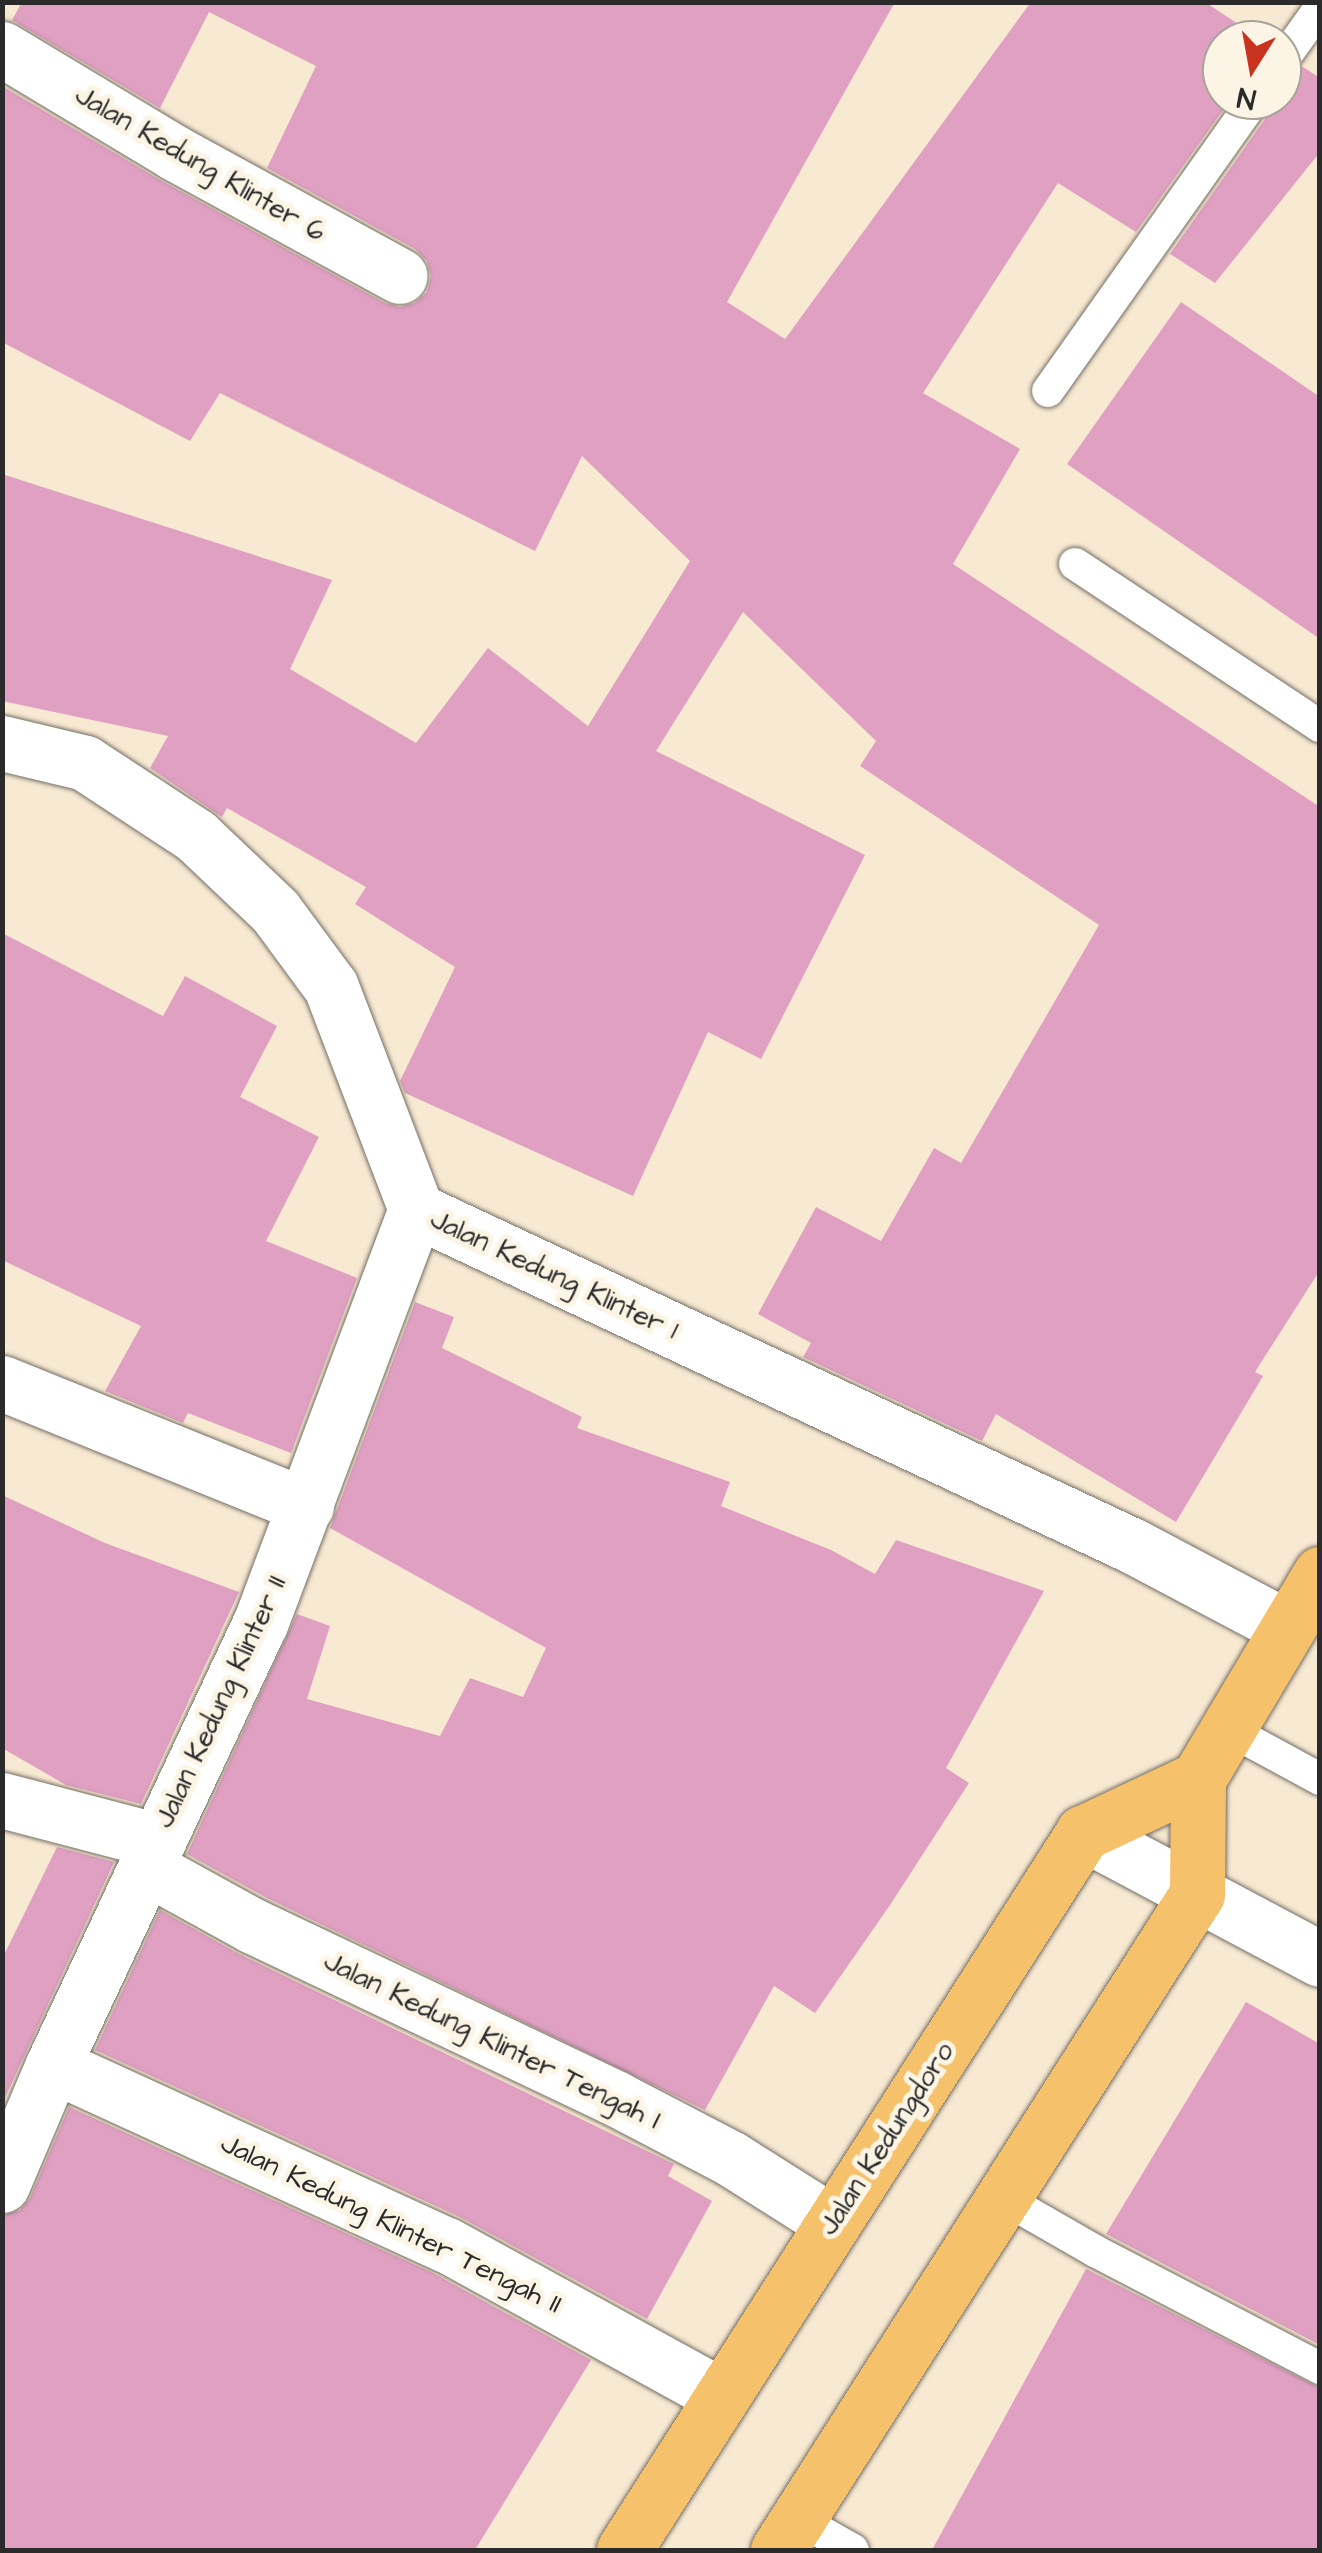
<!DOCTYPE html>
<html>
<head>
<meta charset="utf-8">
<style>
  body { margin:0 }
  #map { position:relative; width:1322px; height:2553px; overflow:hidden; background:#f8e9d2; font-family:"Architects Daughter",sans-serif }
  div>[style] { position:absolute }
  .building>* { inset:0; background:#e0a0c2 }
  .roads { filter:drop-shadow(0 0 2px #736e65) drop-shadow(0 0 2px #736e65) }
  .lane>* { height:32px; margin:-16px; padding:0 16px; transform-origin:16px; border-radius:16px; background:#fff }
  .street>* { height:55px; margin:-27.5px; padding:0 27.5px; transform-origin:27.5px; border-radius:27.5px; background:#fff }
  .primary>* { height:55px; margin:-27.5px; padding:0 27.5px; transform-origin:27.5px; border-radius:27.5px; background:#f5c16b }
  span { translate:-50% -50%; white-space:nowrap; text-align:center; line-height:1.15; -webkit-text-stroke:10px #fcf5e5; paint-order:stroke }
  .street-label { font-size:28px; color:#2b2b2b }
  .frame { position:absolute; inset:0; border:5px solid #2b2b2b; pointer-events:none }
  .north { position:absolute; left:1202px; top:20px; width:100px; height:100px; box-sizing:border-box; background:#fcf5e5; border:2px solid #a8a49b; border-radius:50%; rotate:191deg; font-size:28px; font-weight:700; line-height:40px; text-align:center; color:#2b2b2b }
  .north::after { content:''; display:block; margin:auto; width:35px; height:45px; background:#c8321e; clip-path:polygon(50% 0,100% 100%,50% 72%,0 100%) }
</style>
</head>
<body>
<div id="map">
  <div class="building">
    <i style="clip-path:polygon(22px 2px,895px 2px,727px 302px,785px 339px,1031px 2px,1205px 2px,1262px 40px,1222px 40px,1222px 100px,1230px 100px,1136px 232px,1058px 183px,923px 393px,1020px 449px,953px 564px,1320px 807px,1320px 1270px,1255px 1372px,1263px 1376px,1176px 1522px,996px 1414px,982px 1441px,803px 1357px,811px 1343px,758px 1314px,816px 1207px,881px 1241px,934px 1148px,961px 1163px,1099px 925px,860px 766px,876px 741px,743px 612px,656px 751px,865px 855px,761px 1059px,708px 1032px,633px 1196px,405px 1093px,400px 1081px,455px 967px,355px 904px,366px 887px,227px 808px,222px 817px,150px 768px,168px 736px,2px 701px,2px 474px,332px 580px,290px 669px,416px 743px,488px 648px,588px 726px,690px 561px,582px 456px,535px 551px,220px 393px,190px 441px,2px 342px,2px 86px,160px 180px,385px 303px,400px 307px,415px 303px,427px 292px,431px 276px,427px 261px,415px 249px,267px 168px,316px 66px,209px 12px,160px 108px,12px 20px)"></i>
    <i style="clip-path:polygon(1303px 67px,1320px 78px,1320px 152px,1215px 283px,1170px 254px,1270px 112px,1274px 100px,1282px 100px,1282px 81px)"></i>
    <i style="clip-path:polygon(1181px 302px,1320px 397px,1320px 639px,1067px 464px)"></i>
    <i style="clip-path:polygon(2px 933px,163px 1016px,185px 976px,277px 1026px,240px 1097px,319px 1137px,266px 1241px,357px 1278px,291px 1453px,188px 1413px,183px 1423px,105px 1391px,141px 1326px,2px 1260px)"></i>
    <i style="clip-path:polygon(415px 1302px,454px 1317px,442px 1348px,582px 1417px,577px 1428px,730px 1482px,721px 1506px,831px 1550px,875px 1574px,896px 1540px,1044px 1591px,946px 1768px,969px 1783px,890px 1905px,815px 2013px,774px 1986px,705px 2110px,267px 1898px,187px 1854px,297px 1614px,330px 1626px,307px 1699px,440px 1736px,470px 1678px,523px 1697px,546px 1648px,330px 1528px)"></i>
    <i style="clip-path:polygon(2px 1495px,105px 1543px,239px 1592px,141px 1804px,66px 1785px,2px 1748px)"></i>
    <i style="clip-path:polygon(57px 1847px,114px 1862px,2px 2104px,2px 1959px)"></i>
    <i style="clip-path:polygon(160px 1910px,239px 1954px,674px 2164px,668px 2176px,712px 2201px,647px 2319px,460px 2217px,95px 2050px)"></i>
    <i style="clip-path:polygon(1246px 2002px,1320px 2044px,1320px 2345px,1106px 2234px)"></i>
    <i style="clip-path:polygon(69px 2107px,433px 2273px,591px 2360px,475px 2550px,2px 2550px,2px 2216px,20px 2210px,30px 2198px)"></i>
    <i style="clip-path:polygon(1086px 2269px,1320px 2388px,1320px 2550px,932px 2550px)"></i>
  </div>
  <div class="roads">
    <div class="lane">
      <i style="left:1282px;top:61px;width:65px;rotate:-54.4deg"></i>
      <i style="left:1048px;top:391px;width:357px;rotate:-54.7deg"></i>
      <i style="left:1075px;top:564px;width:294px;rotate:33.5deg"></i>
      <i style="left:1226px;top:1728px;width:107px;rotate:28.5deg"></i>
      <i style="left:1003px;top:2198px;width:106px;rotate:29.9deg"></i>
      <i style="left:1095px;top:2251px;width:254px;rotate:27.5deg"></i>
      <i style="left:798px;top:2519px;width:63px;rotate:29.4deg"></i>
    </div>
    <div class="street">
      <i style="left:2px;top:49px;width:202px;rotate:31deg"></i>
      <i style="left:175px;top:153px;width:256px;rotate:28.7deg"></i>
      <i style="left:2px;top:743px;width:85px;rotate:13.5deg"></i>
      <i style="left:85px;top:763px;width:133px;rotate:33.3deg"></i>
      <i style="left:196px;top:836px;width:109px;rotate:43.5deg"></i>
      <i style="left:275px;top:911px;width:94px;rotate:53.6deg"></i>
      <i style="left:331px;top:987px;width:239px;rotate:69.1deg"></i>
      <i style="left:416px;top:1210px;width:794px;rotate:25.11deg"></i>
      <i style="left:1135px;top:1547px;width:171px;rotate:27.9deg"></i>
      <i style="left:2px;top:1383px;width:328px;rotate:22deg"></i>
      <i style="left:2px;top:1800px;width:161px;rotate:14.7deg"></i>
      <i style="left:1083px;top:1833px;width:268px;rotate:28deg"></i>
      <i style="left:146px;top:1867px;width:122px;rotate:28.9deg"></i>
      <i style="left:253px;top:1926px;width:401px;rotate:25.4deg"></i>
      <i style="left:615px;top:2098px;width:130px;rotate:27.6deg"></i>
      <i style="left:730px;top:2158px;width:122px;rotate:32.3deg"></i>
      <i style="left:53px;top:2065px;width:433px;rotate:24.6deg"></i>
      <i style="left:447px;top:2245px;width:314px;rotate:28.8deg"></i>
      <i style="left:2px;top:2185px;width:130px;rotate:-67deg"></i>
      <i style="left:53px;top:2065px;width:487px;rotate:-64.9deg"></i>
      <i style="left:260px;top:1624px;width:442px;rotate:-69.4deg"></i>
    </div>
    <div class="primary">
      <i style="left:624px;top:2550px;width:851px;rotate:-57.37deg"></i>
      <i style="left:1083px;top:1833px;width:127px;rotate:-25.2deg"></i>
      <i style="left:778px;top:2550px;width:778px;rotate:-57.43deg"></i>
      <i style="left:1197px;top:1894px;width:115px;rotate:-89.5deg"></i>
      <i style="left:1198px;top:1779px;width:239px;rotate:-59.2deg"></i>
    </div>
  </div>
  <div class="street-label">
    <span style="left:200px;top:164px;rotate:30deg">Jalan Kedung Klinter 6</span>
    <span style="left:554px;top:1275px;rotate:25deg">Jalan Kedung Klinter 1</span>
    <span style="left:221px;top:1702px;rotate:-65deg">Jalan Kedung Klinter II</span>
    <span style="left:492px;top:2041px;rotate:26deg">Jalan Kedung Klinter Tengah I</span>
    <span style="left:887px;top:2139px;rotate:-57deg">Jalan Kedungdoro</span>
    <span style="left:391px;top:2224px;rotate:26deg">Jalan Kedung Klinter Tengah II</span>
  </div>
  <div class="frame"></div>
  <div class="north">N</div>
</div>
</body>
</html>
